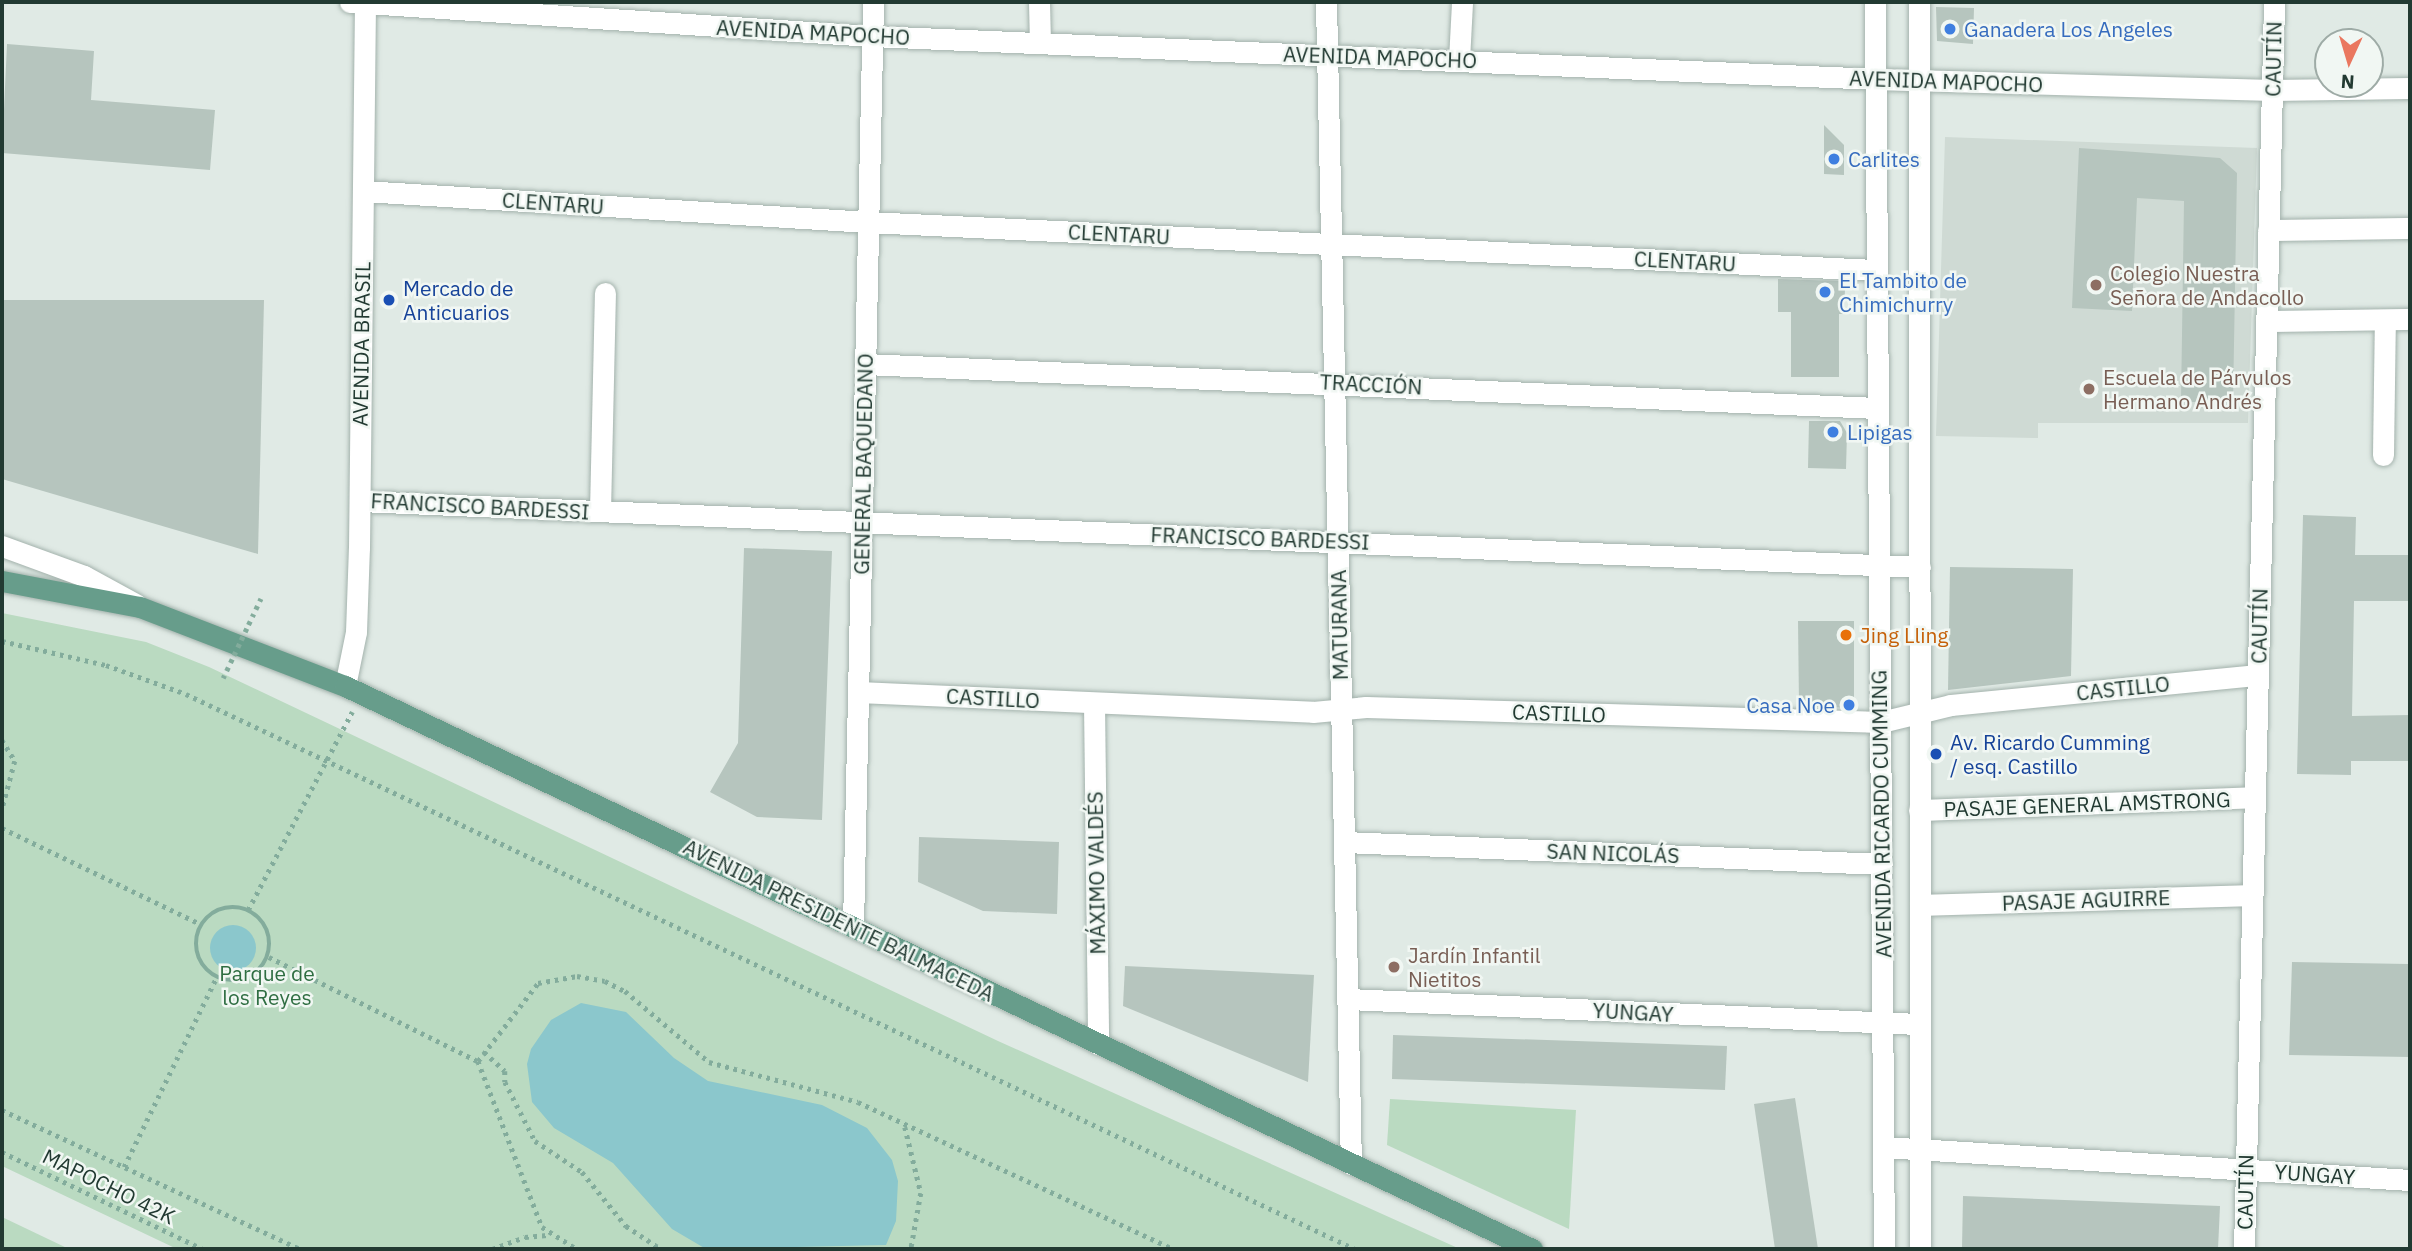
<!DOCTYPE html>
<html>
<head>
<meta charset="utf-8">
<style>
  body { margin:0 }
  #map { position:relative; width:2412px; height:1251px; overflow:hidden; background:#e0eae5; font-family:"IBM Plex Sans",sans-serif }
  div>[style] { position:absolute }
  .built>* { inset:0; background:#cfdad4 }
  .green>* { inset:0; background:#badac1 }
  .water>* { inset:0; background:#8bc7cc }
  .round { border-radius:50% }
  .building>* { inset:0; background:#b6c5be }
  .path>* { height:4.5px; margin-top:-2.25px; transform-origin:0; background:repeating-linear-gradient(90deg,#83ac9c 0 3.5px,transparent 0 8.5px) }
  .path>.ring { margin:-2.25px; padding:0; box-sizing:content-box; background:none; border:4.5px solid #83ac9c; border-radius:50% }
  .roads { filter:drop-shadow(0 0 2px #a3b2ac) drop-shadow(0 0 2px #a3b2ac) }
  .street>* { height:21px; margin:-10.5px; padding:0 10.5px; transform-origin:10.5px; border-radius:10.5px; background:#fff }
  .secondary>* { height:21px; margin:-10.5px; padding:0 10.5px; transform-origin:10.5px; border-radius:10.5px; background:#fff }
  .primary>* { height:21px; margin:-10.5px; padding:0 10.5px; transform-origin:10.5px; border-radius:10.5px; background:#679d8b }
  .path-bridge>* { height:4.5px; margin-top:-2.25px; transform-origin:0; background:repeating-linear-gradient(90deg,#83ac9c 0 3.5px,transparent 0 8.5px) }
  .dots>* { width:19px; height:19px; translate:-50% -50%; box-sizing:border-box; border:4px solid #f1f7f3; border-radius:50% }
  span { translate:-50% -50%; white-space:nowrap; text-align:center; line-height:1.15; -webkit-text-stroke:5px #f1f7f3; paint-order:stroke }
  .shop-label { font-size:21px; color:#366cbe }
  .left { translate:0 -50%; text-align:left }
  .right { translate:-100% -50%; text-align:right }
  .street-label { font-size:21px; color:#223a32 }
  .education-label { font-size:21px; color:#785e54 }
  .transit-label { font-size:21px; color:#164399 }
  .food-label { font-size:21px; color:#c56008 }
  .park-label { font-size:21px; color:#2f6e42 }
  .frame { position:absolute; inset:0; border:4px solid #223a32; pointer-events:none }
  .north { position:absolute; left:2314px; top:28px; width:70px; height:70px; box-sizing:border-box; background:#f1f7f3; border:2px solid #9eaba6; border-radius:50%; rotate:184deg; font-size:19px; font-weight:700; line-height:28px; text-align:center; color:#223a32 }
  .north::after { content:''; display:block; margin:auto; width:24px; height:32px; background:#ea775f; clip-path:polygon(50% 0,100% 100%,50% 72%,0 100%) }
</style>
</head>
<body>
<div id="map">
  <div class="built">
    <i style="clip-path:polygon(1945px 137px,2257px 148px,2248px 423px,2038px 423px,2038px 438px,1936px 436px)"></i>
  </div>
  <div class="green">
    <i style="clip-path:polygon(2px 613px,146px 642px,209px 667px,998px 1041px,1460px 1249px,177px 1249px,2px 1166px)"></i>
    <i style="clip-path:polygon(1390px 1099px,1576px 1110px,1569px 1229px,1387px 1145px)"></i>
    <i style="clip-path:polygon(2px 1217px,69px 1249px,2px 1249px)"></i>
  </div>
  <div class="water">
    <i class="round" style="left:210px;top:925px;width:46px;height:46px"></i>
    <i style="clip-path:polygon(581px 1003px,626px 1012px,674px 1058px,708px 1081px,822px 1105px,867px 1128px,892px 1160px,898px 1181px,896px 1221px,886px 1245px,706px 1249px,672px 1229px,613px 1163px,554px 1128px,532px 1102px,527px 1064px,531px 1049px,551px 1020px)"></i>
  </div>
  <div class="building">
    <i style="clip-path:polygon(1936px 7px,1974px 8px,1973px 44px,1937px 41px)"></i>
    <i style="clip-path:polygon(7px 44px,94px 51px,91px 100px,215px 110px,210px 170px,2px 153px)"></i>
    <i style="clip-path:polygon(1824px 125px,1844px 145px,1844px 175px,1824px 174px)"></i>
    <i style="clip-path:polygon(2079px 148px,2220px 158px,2237px 173px,2233px 402px,2181px 402px,2184px 201px,2137px 198px,2132px 311px,2072px 308px)"></i>
    <i style="clip-path:polygon(1778px 279px,1839px 281px,1845px 289px,1844px 314px,1839px 314px,1839px 377px,1791px 377px,1791px 312px,1778px 312px)"></i>
    <i style="clip-path:polygon(2px 300px,264px 300px,258px 554px,2px 479px)"></i>
    <i style="clip-path:polygon(1809px 421px,1840px 421px,1847px 433px,1846px 469px,1808px 468px)"></i>
    <i style="clip-path:polygon(2303px 515px,2356px 517px,2355px 555px,2410px 555px,2410px 601px,2354px 601px,2352px 716px,2410px 715px,2410px 761px,2351px 761px,2351px 775px,2297px 774px)"></i>
    <i style="clip-path:polygon(744px 548px,832px 551px,822px 820px,757px 817px,710px 792px,738px 743px)"></i>
    <i style="clip-path:polygon(1950px 567px,2073px 569px,2071px 676px,1948px 690px)"></i>
    <i style="clip-path:polygon(1798px 621px,1854px 621px,1854px 708px,1799px 706px)"></i>
    <i style="clip-path:polygon(919px 837px,1059px 842px,1057px 914px,983px 911px,918px 882px)"></i>
    <i style="clip-path:polygon(2292px 962px,2408px 964px,2409px 1057px,2289px 1055px)"></i>
    <i style="clip-path:polygon(1125px 966px,1314px 975px,1308px 1082px,1123px 1006px)"></i>
    <i style="clip-path:polygon(1393px 1035px,1727px 1046px,1725px 1090px,1392px 1079px)"></i>
    <i style="clip-path:polygon(1795px 1098px,1818px 1249px,1775px 1249px,1754px 1104px)"></i>
    <i style="clip-path:polygon(1963px 1196px,2220px 1206px,2218px 1249px,1962px 1248px)"></i>
  </div>
  <div class="path">
    <i style="left:2px;top:641px;width:107px;rotate:13deg"></i>
    <i style="left:106px;top:665px;width:85px;rotate:19.9deg"></i>
    <i style="left:186px;top:694px;width:1294px;rotate:25.4deg"></i>
    <i style="left:2px;top:740px;width:25px;rotate:58deg"></i>
    <i style="left:15px;top:761px;width:51px;rotate:104.9deg"></i>
    <i style="left:2px;top:828px;width:221px;rotate:25.8deg"></i>
    <i class="ring" style="left:196px;top:907px;width:69.5px;height:69.5px"></i>
    <i style="left:248px;top:910px;width:224px;rotate:-62.3deg"></i>
    <i style="left:269px;top:957px;width:233px;rotate:26.5deg"></i>
    <i style="left:478px;top:1061px;width:178px;rotate:68.9deg"></i>
    <i style="left:542px;top:1227px;width:41px;rotate:32.2deg"></i>
    <i style="left:484px;top:1052px;width:28px;rotate:42deg"></i>
    <i style="left:505px;top:1071px;width:11px;rotate:90deg"></i>
    <i style="left:505px;top:1082px;width:66px;rotate:63deg"></i>
    <i style="left:535px;top:1141px;width:56px;rotate:33.4deg"></i>
    <i style="left:582px;top:1172px;width:70px;rotate:50.8deg"></i>
    <i style="left:626px;top:1226px;width:42px;rotate:33.3deg"></i>
    <i style="left:478px;top:1061px;width:98px;rotate:-52.4deg"></i>
    <i style="left:538px;top:983px;width:40px;rotate:-10deg"></i>
    <i style="left:577px;top:976px;width:28px;rotate:10deg"></i>
    <i style="left:605px;top:981px;width:22px;rotate:27deg"></i>
    <i style="left:625px;top:991px;width:110px;rotate:40.2deg"></i>
    <i style="left:709px;top:1062px;width:154px;rotate:15deg"></i>
    <i style="left:858px;top:1102px;width:348px;rotate:25deg"></i>
    <i style="left:2px;top:1110px;width:329px;rotate:25deg"></i>
    <i style="left:905px;top:1127px;width:68px;rotate:76.4deg"></i>
    <i style="left:921px;top:1193px;width:57px;rotate:100.1deg"></i>
    <i style="left:2px;top:1152px;width:223px;rotate:25.8deg"></i>
    <i style="left:124px;top:1167px;width:210px;rotate:-64deg"></i>
    <i style="left:492px;top:1249px;width:35px;rotate:-20deg"></i>
    <i style="left:525px;top:1237px;width:25px;rotate:-5deg"></i>
  </div>
  <div class="roads">
    <div class="street">
      <i style="left:1039px;top:2px;width:41px;rotate:88.6deg"></i>
      <i style="left:1326px;top:2px;width:1162px;rotate:88.77deg"></i>
      <i style="left:1459px;top:60px;width:58px;rotate:-87deg"></i>
      <i style="left:363px;top:191px;width:506px;rotate:3.51deg"></i>
      <i style="left:868px;top:222px;width:1009px;rotate:2.73deg"></i>
      <i style="left:2268px;top:230px;width:142px;rotate:-0.8deg"></i>
      <i style="left:2266px;top:321px;width:144px;rotate:-0.8deg"></i>
      <i style="left:865px;top:364px;width:1012px;rotate:2.49deg"></i>
      <i style="left:2383px;top:455px;width:135px;rotate:-89.2deg"></i>
      <i style="left:360px;top:501px;width:1561px;rotate:2.42deg"></i>
      <i style="left:600px;top:511px;width:218px;rotate:-88.7deg"></i>
      <i style="left:858px;top:692px;width:455px;rotate:2.5deg"></i>
      <i style="left:1313px;top:712px;width:53px;rotate:-5.4deg"></i>
      <i style="left:1366px;top:707px;width:515px;rotate:1.67deg"></i>
      <i style="left:1881px;top:722px;width:72px;rotate:-13.7deg"></i>
      <i style="left:1951px;top:705px;width:308px;rotate:-5.6deg"></i>
      <i style="left:1094px;top:703px;width:341px;rotate:89.3deg"></i>
      <i style="left:1919px;top:810px;width:336px;rotate:-2.2deg"></i>
      <i style="left:1344px;top:842px;width:538px;rotate:2.34deg"></i>
      <i style="left:1920px;top:905px;width:332px;rotate:-1.7deg"></i>
      <i style="left:853px;top:926px;width:924px;rotate:-88.76deg"></i>
      <i style="left:1348px;top:999px;width:572px;rotate:2.51deg"></i>
      <i style="left:1884px;top:1147px;width:527px;rotate:3.59deg"></i>
      <i style="left:2244px;top:1249px;width:1247px;rotate:-88.62deg"></i>
    </div>
    <div class="secondary">
      <i style="left:350px;top:2px;width:523px;rotate:3.73deg"></i>
      <i style="left:872px;top:36px;width:1004px;rotate:2.45deg"></i>
      <i style="left:1875px;top:79px;width:397px;rotate:1.6deg"></i>
      <i style="left:2272px;top:90px;width:138px;rotate:-0.8deg"></i>
      <i style="left:1875px;top:2px;width:1247px;rotate:89.59deg"></i>
      <i style="left:1919px;top:2px;width:1247px;rotate:89.95deg"></i>
      <i style="left:2px;top:546px;width:87px;rotate:20.1deg"></i>
      <i style="left:84px;top:576px;width:60px;rotate:28.7deg"></i>
      <i style="left:345px;top:686px;width:55px;rotate:-78.5deg"></i>
      <i style="left:356px;top:632px;width:84px;rotate:-88deg"></i>
      <i style="left:359px;top:548px;width:546px;rotate:-89.37deg"></i>
    </div>
    <div class="primary">
      <i style="left:2px;top:581px;width:140px;rotate:10.7deg"></i>
      <i style="left:140px;top:607px;width:220px;rotate:21.1deg"></i>
      <i style="left:345px;top:686px;width:1314px;rotate:25.38deg"></i>
    </div>
  </div>
  <div class="path-bridge">
    <i style="left:223px;top:678px;width:91px;rotate:-64.6deg"></i>
  </div>
  <div class="dots">
    <i style="left:1950px;top:29px;background:#3f7fe0"></i>
    <i style="left:1834px;top:159px;background:#3f7fe0"></i>
    <i style="left:2096px;top:285px;background:#8d6e63"></i>
    <i style="left:1825px;top:292px;background:#3f7fe0"></i>
    <i style="left:389px;top:300px;background:#1a4fb4"></i>
    <i style="left:2089px;top:389px;background:#8d6e63"></i>
    <i style="left:1833px;top:432px;background:#3f7fe0"></i>
    <i style="left:1846px;top:635px;background:#e8710a"></i>
    <i style="left:1849px;top:705px;background:#3f7fe0"></i>
    <i style="left:1936px;top:754px;background:#1a4fb4"></i>
    <i style="left:1394px;top:967px;background:#8d6e63"></i>
  </div>
  <div class="shop-label">
    <span class="left" style="left:1964px;top:29px">Ganadera Los Angeles</span>
    <span class="left" style="left:1848px;top:159px">Carlites</span>
    <span class="left" style="left:1839px;top:292px">El Tambito de<br>Chimichurry</span>
    <span class="left" style="left:1847px;top:432px">Lipigas</span>
    <span class="right" style="left:1835px;top:705px">Casa Noe</span>
  </div>
  <div class="street-label">
    <span style="left:813px;top:32px;rotate:3deg">AVENIDA MAPOCHO</span>
    <span style="left:1380px;top:57px;rotate:2deg">AVENIDA MAPOCHO</span>
    <span style="left:2273px;top:59px;rotate:-89deg">CAUTÍN</span>
    <span style="left:1946px;top:81px;rotate:2deg">AVENIDA MAPOCHO</span>
    <span style="left:553px;top:203px;rotate:4deg">CLENTARU</span>
    <span style="left:1119px;top:234px;rotate:3deg">CLENTARU</span>
    <span style="left:1685px;top:261px;rotate:3deg">CLENTARU</span>
    <span style="left:361px;top:344px;rotate:-89deg">AVENIDA BRASIL</span>
    <span style="left:1371px;top:384px;rotate:3deg">TRACCIÓN</span>
    <span style="left:863px;top:464px;rotate:-89deg">GENERAL BAQUEDANO</span>
    <span style="left:480px;top:506px;rotate:3deg">FRANCISCO BARDESSI</span>
    <span style="left:1260px;top:538px;rotate:2deg">FRANCISCO BARDESSI</span>
    <span style="left:1339px;top:625px;rotate:-91deg">MATURANA</span>
    <span style="left:2259px;top:626px;rotate:-89deg">CAUTÍN</span>
    <span style="left:2123px;top:688px;rotate:-6deg">CASTILLO</span>
    <span style="left:993px;top:698px;rotate:3deg">CASTILLO</span>
    <span style="left:1559px;top:713px;rotate:2deg">CASTILLO</span>
    <span style="left:2087px;top:804px;rotate:-2deg">PASAJE GENERAL AMSTRONG</span>
    <span style="left:1881px;top:814px;rotate:-91deg">AVENIDA RICARDO CUMMING</span>
    <span style="left:1613px;top:853px;rotate:2deg">SAN NICOLÁS</span>
    <span style="left:1096px;top:873px;rotate:-91deg">MÁXIMO VALDÉS</span>
    <span style="left:2086px;top:900px;rotate:-2deg">PASAJE AGUIRRE</span>
    <span style="left:839px;top:920px;rotate:26deg">AVENIDA PRESIDENTE BALMACEDA</span>
    <span style="left:1633px;top:1012px;rotate:3deg">YUNGAY</span>
    <span style="left:2315px;top:1174px;rotate:4deg">YUNGAY</span>
    <span style="left:109px;top:1186px;rotate:26deg">MAPOCHO 42K</span>
    <span style="left:2245px;top:1192px;rotate:-89deg">CAUTÍN</span>
  </div>
  <div class="education-label">
    <span class="left" style="left:2110px;top:285px">Colegio Nuestra<br>Señora de Andacollo</span>
    <span class="left" style="left:2103px;top:389px">Escuela de Párvulos<br>Hermano Andrés</span>
    <span class="left" style="left:1408px;top:967px">Jardín Infantil<br>Nietitos</span>
  </div>
  <div class="transit-label">
    <span class="left" style="left:403px;top:300px">Mercado de<br>Anticuarios</span>
    <span class="left" style="left:1950px;top:754px">Av. Ricardo Cumming<br>/ esq. Castillo</span>
  </div>
  <div class="food-label">
    <span class="left" style="left:1860px;top:635px">Jing Lling</span>
  </div>
  <div class="park-label">
    <span style="left:267px;top:985px">Parque de<br>los Reyes</span>
  </div>
  <div class="frame"></div>
  <div class="north">N</div>
</div>
</body>
</html>
